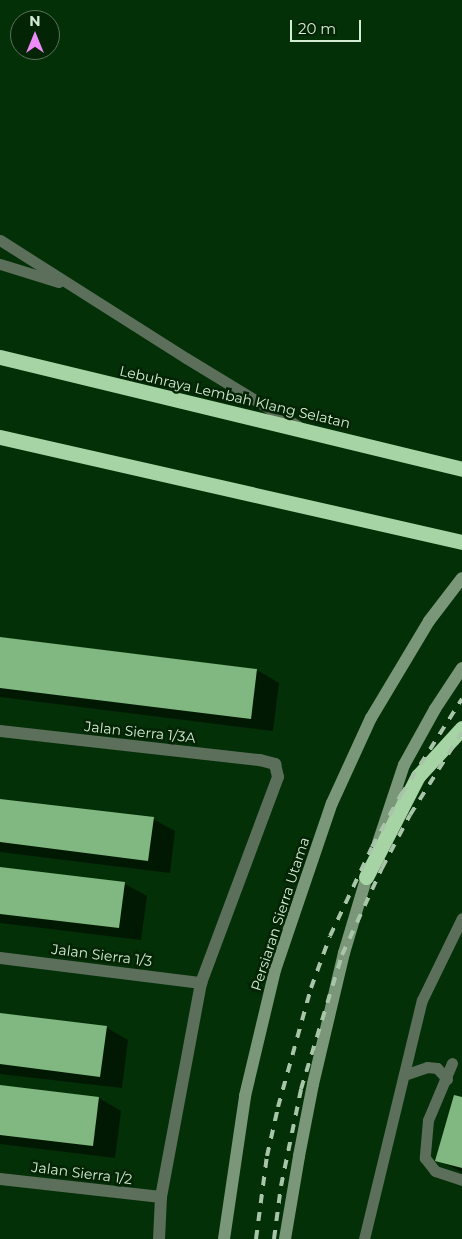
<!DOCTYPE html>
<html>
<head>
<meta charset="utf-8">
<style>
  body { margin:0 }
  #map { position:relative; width:462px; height:1239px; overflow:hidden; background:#033007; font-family:Montserrat,sans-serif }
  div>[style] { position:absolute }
  .shadow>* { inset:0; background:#0007 }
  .building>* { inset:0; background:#81b780 }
  .lane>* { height:11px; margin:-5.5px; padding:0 5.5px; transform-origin:5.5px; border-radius:5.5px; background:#5c6f5b }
  .street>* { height:12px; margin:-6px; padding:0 6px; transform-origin:6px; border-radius:6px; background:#5c6f5b }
  .secondary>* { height:12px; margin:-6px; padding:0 6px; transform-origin:6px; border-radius:6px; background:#7a9879 }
  .highway>* { height:15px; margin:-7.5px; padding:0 7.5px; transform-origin:7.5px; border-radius:7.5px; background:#a6d4a4 }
  .rail>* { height:4px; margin-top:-2px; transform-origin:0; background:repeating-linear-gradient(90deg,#a9c5a9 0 9px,transparent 0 18px) }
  span { translate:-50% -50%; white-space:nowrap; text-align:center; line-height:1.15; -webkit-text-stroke:5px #042406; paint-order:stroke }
  .street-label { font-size:14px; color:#d5ecd4 }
  .north { position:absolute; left:10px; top:10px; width:50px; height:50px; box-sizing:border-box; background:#042406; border:1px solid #587458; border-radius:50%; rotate:0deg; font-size:14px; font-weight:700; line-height:20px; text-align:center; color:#d5ecd4 }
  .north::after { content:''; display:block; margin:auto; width:18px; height:22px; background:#ee8bf8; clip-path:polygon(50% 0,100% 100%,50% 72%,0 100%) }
  .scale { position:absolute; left:290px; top:20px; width:71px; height:22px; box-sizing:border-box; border:2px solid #d5ecd4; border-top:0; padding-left:6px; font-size:15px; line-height:18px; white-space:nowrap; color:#d5ecd4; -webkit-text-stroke:4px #042406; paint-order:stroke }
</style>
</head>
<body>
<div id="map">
  <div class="shadow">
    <i style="clip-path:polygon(0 638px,257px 670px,279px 683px,273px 731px,0 697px)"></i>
    <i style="clip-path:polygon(0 800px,153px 819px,175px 831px,170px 873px,0 852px)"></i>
    <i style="clip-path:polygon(0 868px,125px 884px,147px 896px,141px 940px,0 923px)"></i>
    <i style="clip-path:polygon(0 1014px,106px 1027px,128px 1040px,122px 1088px,0 1074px)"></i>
    <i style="clip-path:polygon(0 1087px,99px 1098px,121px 1111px,115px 1158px,0 1144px)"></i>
    <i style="clip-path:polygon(462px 1098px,462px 1172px,437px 1160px)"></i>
  </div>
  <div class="building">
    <i style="clip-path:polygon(0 637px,257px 669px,251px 719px,0 688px)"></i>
    <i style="clip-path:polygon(0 799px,154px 817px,148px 861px,0 842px)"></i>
    <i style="clip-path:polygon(0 867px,125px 882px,119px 928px,0 914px)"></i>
    <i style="clip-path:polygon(0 1013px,107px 1026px,100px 1077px,0 1064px)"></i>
    <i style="clip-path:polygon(0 1085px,99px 1097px,93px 1146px,0 1135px)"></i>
    <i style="clip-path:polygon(454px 1095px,462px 1097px,462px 1168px,435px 1161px)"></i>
  </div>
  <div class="lane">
    <i style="left:0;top:240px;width:220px;rotate:32.4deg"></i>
    <i style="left:186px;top:358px;width:131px;rotate:31.3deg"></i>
    <i style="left:0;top:264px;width:61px;rotate:17.2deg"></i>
    <i style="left:452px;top:1063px;width:62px;rotate:112.8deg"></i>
    <i style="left:428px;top:1120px;width:38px;rotate:95deg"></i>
    <i style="left:425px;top:1158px;width:16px;rotate:52deg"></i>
    <i style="left:435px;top:1171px;width:28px;rotate:18deg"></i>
    <i style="left:404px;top:1075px;width:24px;rotate:-19deg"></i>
    <i style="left:427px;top:1067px;width:10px;rotate:6deg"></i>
    <i style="left:437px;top:1068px;width:15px;rotate:48deg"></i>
    <i style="left:364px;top:1239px;width:246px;rotate:-76.4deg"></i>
    <i style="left:422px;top:1000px;width:91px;rotate:-64deg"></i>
  </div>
  <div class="street">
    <i style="left:0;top:731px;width:262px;rotate:6.4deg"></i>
    <i style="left:260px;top:760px;width:16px;rotate:15deg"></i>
    <i style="left:275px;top:764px;width:13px;rotate:77deg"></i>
    <i style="left:278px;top:777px;width:220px;rotate:110.5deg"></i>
    <i style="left:201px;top:983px;width:218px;rotate:100.6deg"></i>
    <i style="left:161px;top:1197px;width:42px;rotate:92.7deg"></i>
    <i style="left:0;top:958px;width:203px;rotate:7.1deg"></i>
    <i style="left:0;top:1179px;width:162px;rotate:6.4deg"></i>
  </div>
  <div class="secondary">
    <i style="left:378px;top:843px;width:82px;rotate:-71.6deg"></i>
    <i style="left:404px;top:765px;width:64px;rotate:-61deg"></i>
    <i style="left:435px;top:709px;width:49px;rotate:-56.6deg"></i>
    <i style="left:224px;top:1239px;width:145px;rotate:-81.6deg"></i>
    <i style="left:245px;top:1096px;width:130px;rotate:-76.6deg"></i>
    <i style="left:275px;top:970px;width:176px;rotate:-71.2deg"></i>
    <i style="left:332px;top:803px;width:94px;rotate:-65.4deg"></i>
    <i style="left:371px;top:718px;width:113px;rotate:-59.1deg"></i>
    <i style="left:429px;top:621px;width:54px;rotate:-52.5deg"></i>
    <i style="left:285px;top:1239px;width:84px;rotate:-80.4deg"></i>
    <i style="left:299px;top:1156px;width:73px;rotate:-79deg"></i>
    <i style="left:313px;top:1084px;width:135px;rotate:-76.7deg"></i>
    <i style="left:344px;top:953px;width:88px;rotate:-73.4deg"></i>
  </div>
  <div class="highway">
    <i style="left:0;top:357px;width:475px;rotate:13.6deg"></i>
    <i style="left:0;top:437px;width:474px;rotate:12.8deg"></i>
    <i style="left:366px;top:877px;width:114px;rotate:-62.8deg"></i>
    <i style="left:418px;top:776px;width:65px;rotate:-47.5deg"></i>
  </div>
  <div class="rail">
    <i style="left:256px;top:1239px;width:84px;rotate:-82.5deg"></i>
    <i style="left:267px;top:1156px;width:50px;rotate:-77.3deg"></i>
    <i style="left:278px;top:1107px;width:123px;rotate:-74.5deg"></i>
    <i style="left:311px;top:988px;width:55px;rotate:-69.9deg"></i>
    <i style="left:330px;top:936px;width:98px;rotate:-64.7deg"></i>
    <i style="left:372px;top:847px;width:60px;rotate:-60.9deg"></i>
    <i style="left:401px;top:795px;width:114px;rotate:-57.6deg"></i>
    <i style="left:274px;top:1239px;width:53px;rotate:-82.5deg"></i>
    <i style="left:281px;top:1186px;width:99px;rotate:-78.3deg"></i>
    <i style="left:301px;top:1089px;width:140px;rotate:-73deg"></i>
    <i style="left:342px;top:955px;width:96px;rotate:-65.3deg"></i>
    <i style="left:382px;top:868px;width:60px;rotate:-62.2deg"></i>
    <i style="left:410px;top:815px;width:98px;rotate:-57.9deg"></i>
  </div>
  <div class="street-label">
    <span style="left:235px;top:397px;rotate:13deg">Lebuhraya Lembah Klang Selatan</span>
    <span style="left:140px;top:732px;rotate:6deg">Jalan Sierra 1/3A</span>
    <span style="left:280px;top:914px;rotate:-72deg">Persiaran Sierra Utama</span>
    <span style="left:102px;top:955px;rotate:7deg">Jalan Sierra 1/3</span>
    <span style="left:82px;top:1173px;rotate:7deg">Jalan Sierra 1/2</span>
  </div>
  <div class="north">N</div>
  <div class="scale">20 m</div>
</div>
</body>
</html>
